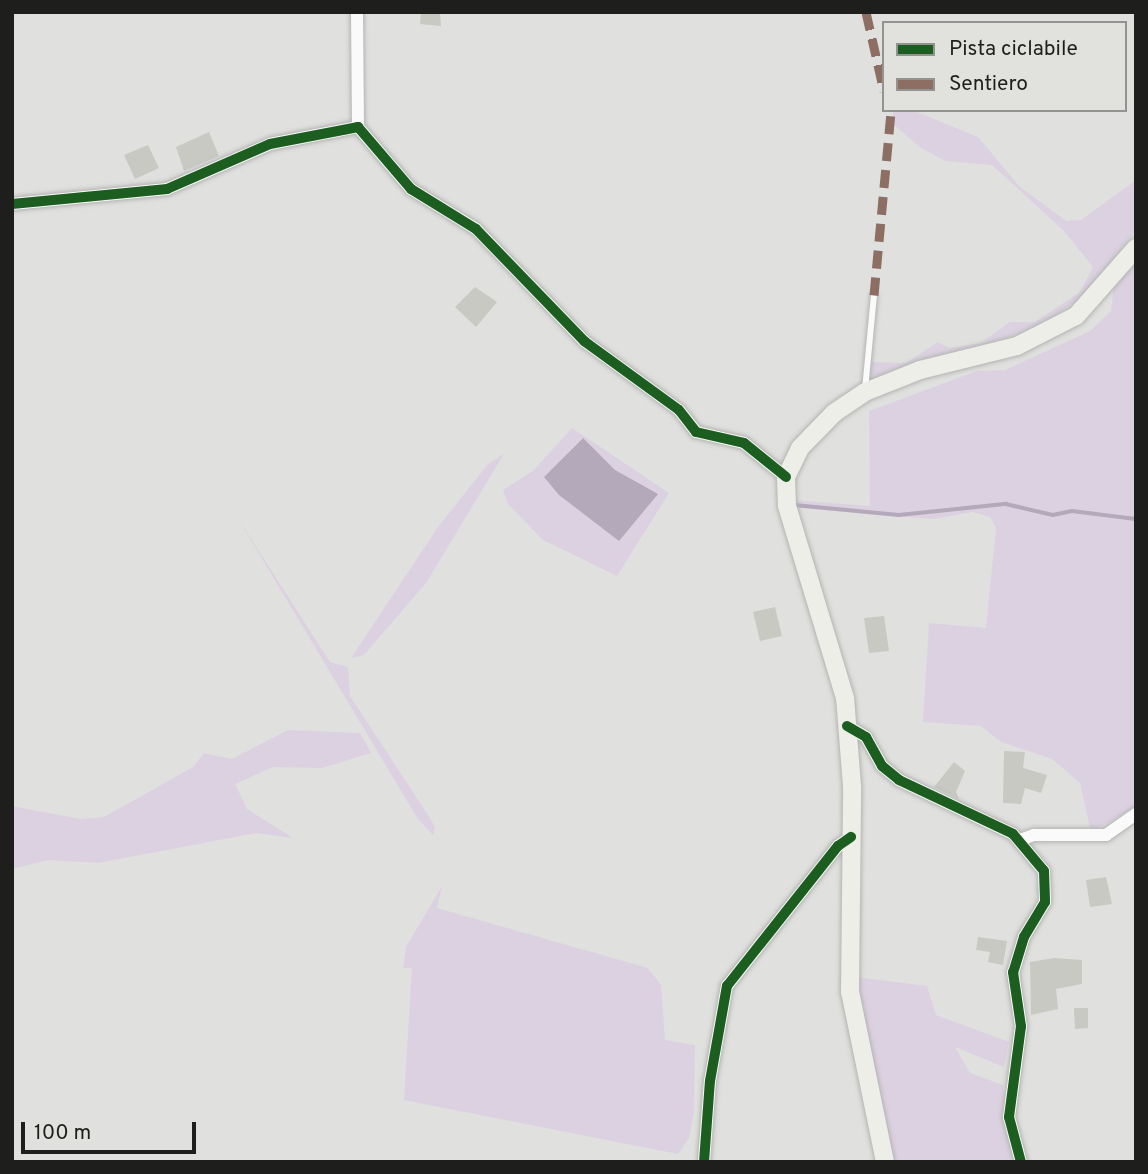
<!DOCTYPE html>
<html>
<head>
<meta charset="utf-8">
<style>
  body { margin:0 }
  #map { position:relative; width:1148px; height:1174px; overflow:hidden; background:#e0e0df; font-family:Overpass,sans-serif }
  div>[style] { position:absolute }
  .green>* { inset:0; background:#dcd1e1 }
  .water>* { inset:0; background:#b4a8bb }
  .stream>* { height:3.5px; margin:-1.75px; padding:0 1.75px; transform-origin:1.75px; border-radius:1.75px; background:#b4a8bb }
  .building>* { inset:0; background:#c8c9c2 }
  .roads { filter:drop-shadow(0 0 2px #b3b4b2) drop-shadow(0 0 2px #b3b4b2) }
  .service>* { height:6px; margin:-3px; padding:0 3px; transform-origin:3px; border-radius:3px; background:#fafafa }
  .minor>* { height:12px; margin:-6px; padding:0 6px; transform-origin:6px; border-radius:6px; background:#fafafa }
  .secondary>* { height:18px; margin:-9px; padding:0 9px; transform-origin:9px; border-radius:9px; background:#eeeee8 }
  .quiet>* { height:9px; margin-top:-4.5px; transform-origin:0; background:repeating-linear-gradient(90deg,#8d6e63 0 18px,transparent 0 27px) }
  .cycleway>* { height:10px; margin:-5px; padding:0 5px; transform-origin:5px; border-radius:5px; background:#1b5e20 }
  span { translate:-50% -50%; white-space:nowrap; text-align:center; line-height:1.15; -webkit-text-stroke:6px #e1e1de; paint-order:stroke }
  .frame { position:absolute; inset:0; border:14px solid #1e1e1d; pointer-events:none }
  .legend { position:absolute; left:882px; top:21px; width:245px; height:91px; box-sizing:border-box; background:#e1e1de; border:2px solid #939391; margin:0; padding:9px 12px; list-style:none; font-size:21px; color:#1e1e1d }
  .legend li { display:flex; align-items:center; gap:14px; height:35px }
  .legend b { width:35px; border:2px solid #939391 }
  .scale { position:absolute; left:21px; top:1122px; width:175px; height:32px; box-sizing:border-box; border:4px solid #1e1e1d; border-top:0; padding-left:9px; font-size:21px; line-height:24px; white-space:nowrap; color:#1e1e1d; -webkit-text-stroke:5px #e1e1de; paint-order:stroke }
</style>
</head>
<body>
<div id="map">
  <div class="green">
    <i style="clip-path:polygon(893px 110px,912px 110px,978px 137px,1019px 186px,1066px 221px,1081px 220px,1136px 180px,1136px 230px,1084px 296px,1035px 329px,869px 380px,870px 362px,906px 363px,938px 342px,949px 348px,981px 343px,1010px 322px,1035px 322px,1080px 292px,1093px 267px,1063px 230px,992px 165px,945px 161px,921px 148px,893px 124px)"></i>
    <i style="clip-path:polygon(1136px 256px,1136px 807px,1091px 832px,1080px 783px,1052px 759px,1001px 742px,981px 726px,923px 722px,929px 623px,986px 628px,996px 528px,990px 517px,972px 512px,934px 519px,892px 516px,792px 507px,792px 500px,870px 506px,869px 411px,977px 371px,1005px 370px,1090px 331px,1111px 311px,1114px 284px)"></i>
    <i style="clip-path:polygon(evenodd,572px 428px,669px 493px,617px 576px,543px 540px,508px 504px,503px 490px,533px 471px,572px 428px,582px 438px,615px 470px,544px 477px,582px 438px)"></i>
    <i style="clip-path:polygon(504px 454px,426px 583px,364px 655px,351px 658px,438px 527px,488px 464px)"></i>
    <i style="clip-path:polygon(237px 517px,330px 662px,348px 667px,350px 696px,428px 815px,435px 827px,433px 835px,418px 819px)"></i>
    <i style="clip-path:polygon(288px 730px,360px 733px,371px 753px,322px 768px,273px 767px,235px 784px,247px 809px,293px 838px,256px 833px,98px 863px,48px 860px,12px 869px,12px 806px,80px 819px,104px 817px,193px 767px,204px 753px,232px 759px)"></i>
    <i style="clip-path:polygon(442px 886px,437px 908px,648px 968px,661px 985px,665px 1040px,695px 1045px,694px 1113px,689px 1138px,678px 1154px,404px 1100px,412px 968px,403px 968px,406px 947px)"></i>
    <i style="clip-path:polygon(855px 977px,927px 986px,936px 1015px,1009px 1042px,1004px 1067px,955px 1047px,970px 1073px,1003px 1085px,1014px 1162px,888px 1162px)"></i>
  </div>
  <div class="water">
    <i style="clip-path:polygon(583px 438px,615px 470px,658px 494px,619px 541px,559px 495px,544px 477px)"></i>
  </div>
  <div class="stream">
    <i style="left:794px;top:505px;width:105px;rotate:5.4deg"></i>
    <i style="left:899px;top:515px;width:108px;rotate:-5.9deg"></i>
    <i style="left:1006px;top:504px;width:48px;rotate:13.2deg"></i>
    <i style="left:1053px;top:515px;width:19px;rotate:-12deg"></i>
    <i style="left:1072px;top:511px;width:64px;rotate:7.1deg"></i>
  </div>
  <div class="building">
    <i style="clip-path:polygon(421px 12px,440px 12px,441px 26px,420px 24px)"></i>
    <i style="clip-path:polygon(209px 132px,219px 156px,184px 171px,176px 147px)"></i>
    <i style="clip-path:polygon(148px 145px,159px 168px,135px 179px,124px 155px)"></i>
    <i style="clip-path:polygon(475px 287px,497px 302px,476px 327px,455px 307px)"></i>
    <i style="clip-path:polygon(775px 607px,782px 636px,760px 641px,753px 612px)"></i>
    <i style="clip-path:polygon(884px 616px,889px 651px,869px 653px,864px 618px)"></i>
    <i style="clip-path:polygon(1004px 751px,1025px 752px,1023px 768px,1047px 775px,1041px 793px,1025px 788px,1021px 804px,1003px 803px)"></i>
    <i style="clip-path:polygon(954px 762px,965px 771px,956px 792px,959px 799px,934px 787px)"></i>
    <i style="clip-path:polygon(1106px 877px,1112px 904px,1090px 907px,1086px 880px)"></i>
    <i style="clip-path:polygon(978px 937px,1007px 941px,1003px 965px,988px 962px,990px 952px,976px 950px)"></i>
    <i style="clip-path:polygon(1054px 958px,1082px 960px,1082px 984px,1056px 989px,1058px 1009px,1031px 1015px,1030px 962px)"></i>
    <i style="clip-path:polygon(1074px 1008px,1088px 1008px,1088px 1028px,1075px 1029px)"></i>
  </div>
  <div class="roads">
    <div class="service">
      <i style="left:865px;top:390px;width:95px;rotate:-84.6deg"></i>
    </div>
    <div class="minor">
      <i style="left:357px;top:12px;width:115px;rotate:89.5deg"></i>
      <i style="left:12px;top:204px;width:156px;rotate:-5.5deg"></i>
      <i style="left:167px;top:189px;width:112px;rotate:-23.6deg"></i>
      <i style="left:270px;top:144px;width:90px;rotate:-10.9deg"></i>
      <i style="left:358px;top:127px;width:82px;rotate:49.5deg"></i>
      <i style="left:411px;top:189px;width:76px;rotate:31.6deg"></i>
      <i style="left:476px;top:229px;width:156px;rotate:46deg"></i>
      <i style="left:584px;top:341px;width:117px;rotate:36deg"></i>
      <i style="left:679px;top:410px;width:28px;rotate:52deg"></i>
      <i style="left:696px;top:432px;width:49px;rotate:12.9deg"></i>
      <i style="left:744px;top:443px;width:54px;rotate:39deg"></i>
      <i style="left:847px;top:726px;width:22px;rotate:30deg"></i>
      <i style="left:866px;top:737px;width:33px;rotate:61deg"></i>
      <i style="left:882px;top:766px;width:22px;rotate:39deg"></i>
      <i style="left:899px;top:780px;width:126px;rotate:25.3deg"></i>
      <i style="left:1013px;top:834px;width:48px;rotate:50deg"></i>
      <i style="left:1044px;top:871px;width:31px;rotate:88deg"></i>
      <i style="left:1045px;top:902px;width:41px;rotate:121deg"></i>
      <i style="left:1024px;top:937px;width:37px;rotate:107deg"></i>
      <i style="left:1013px;top:972px;width:55px;rotate:81.6deg"></i>
      <i style="left:1021px;top:1026px;width:92px;rotate:97.5deg"></i>
      <i style="left:1009px;top:1117px;width:47px;rotate:75.1deg"></i>
      <i style="left:1020px;top:840px;width:15px;rotate:-20deg"></i>
      <i style="left:1034px;top:835px;width:72px"></i>
      <i style="left:1106px;top:835px;width:37px;rotate:-35deg"></i>
      <i style="left:704px;top:1162px;width:81px;rotate:-85.8deg"></i>
      <i style="left:710px;top:1081px;width:97px;rotate:-79.9deg"></i>
      <i style="left:727px;top:986px;width:179px;rotate:-51.6deg"></i>
      <i style="left:838px;top:846px;width:16px;rotate:-35deg"></i>
    </div>
    <div class="secondary">
      <i style="left:885px;top:1162px;width:174px;rotate:-101.6deg"></i>
      <i style="left:850px;top:992px;width:206px;rotate:-89.4deg"></i>
      <i style="left:852px;top:786px;width:88px;rotate:-94.5deg"></i>
      <i style="left:845px;top:698px;width:201px;rotate:-106.8deg"></i>
      <i style="left:787px;top:506px;width:29px;rotate:-92deg"></i>
      <i style="left:786px;top:477px;width:32px;rotate:-64deg"></i>
      <i style="left:800px;top:448px;width:49px;rotate:-45.8deg"></i>
      <i style="left:834px;top:413px;width:37px;rotate:-34deg"></i>
      <i style="left:865px;top:392px;width:59px;rotate:-21.8deg"></i>
      <i style="left:920px;top:370px;width:100px;rotate:-13.9deg"></i>
      <i style="left:1017px;top:346px;width:66px;rotate:-27deg"></i>
      <i style="left:1076px;top:316px;width:91px;rotate:-48.6deg"></i>
    </div>
  </div>
  <div class="quiet">
    <i style="left:866px;top:12px;width:81px;rotate:77.2deg"></i>
    <i style="left:874px;top:295px;width:186px;rotate:-84.7deg"></i>
  </div>
  <div class="cycleway">
    <i style="left:12px;top:204px;width:156px;rotate:-5.5deg"></i>
    <i style="left:167px;top:189px;width:112px;rotate:-23.6deg"></i>
    <i style="left:270px;top:144px;width:90px;rotate:-10.9deg"></i>
    <i style="left:358px;top:127px;width:82px;rotate:49.5deg"></i>
    <i style="left:411px;top:189px;width:76px;rotate:31.6deg"></i>
    <i style="left:476px;top:229px;width:156px;rotate:46deg"></i>
    <i style="left:584px;top:341px;width:117px;rotate:36deg"></i>
    <i style="left:679px;top:410px;width:28px;rotate:52deg"></i>
    <i style="left:696px;top:432px;width:49px;rotate:12.9deg"></i>
    <i style="left:744px;top:443px;width:54px;rotate:39deg"></i>
    <i style="left:847px;top:726px;width:22px;rotate:30deg"></i>
    <i style="left:866px;top:737px;width:33px;rotate:61deg"></i>
    <i style="left:882px;top:766px;width:22px;rotate:39deg"></i>
    <i style="left:899px;top:780px;width:126px;rotate:25.3deg"></i>
    <i style="left:1013px;top:834px;width:48px;rotate:50deg"></i>
    <i style="left:1044px;top:871px;width:31px;rotate:88deg"></i>
    <i style="left:1045px;top:902px;width:41px;rotate:121deg"></i>
    <i style="left:1024px;top:937px;width:37px;rotate:107deg"></i>
    <i style="left:1013px;top:972px;width:55px;rotate:81.6deg"></i>
    <i style="left:1021px;top:1026px;width:92px;rotate:97.5deg"></i>
    <i style="left:1009px;top:1117px;width:47px;rotate:75.1deg"></i>
    <i style="left:704px;top:1162px;width:81px;rotate:-85.8deg"></i>
    <i style="left:710px;top:1081px;width:97px;rotate:-79.9deg"></i>
    <i style="left:727px;top:986px;width:179px;rotate:-51.6deg"></i>
    <i style="left:838px;top:846px;width:16px;rotate:-35deg"></i>
  </div>
  <div class="frame"></div>
  <ul class="legend">
  <li><b style="height:9px;background:#1b5e20"></b>Pista ciclabile</li>
  <li><b style="height:9px;background:#8d6e63"></b>Sentiero</li>
  </ul>
  <div class="scale">100 m</div>
</div>
</body>
</html>
